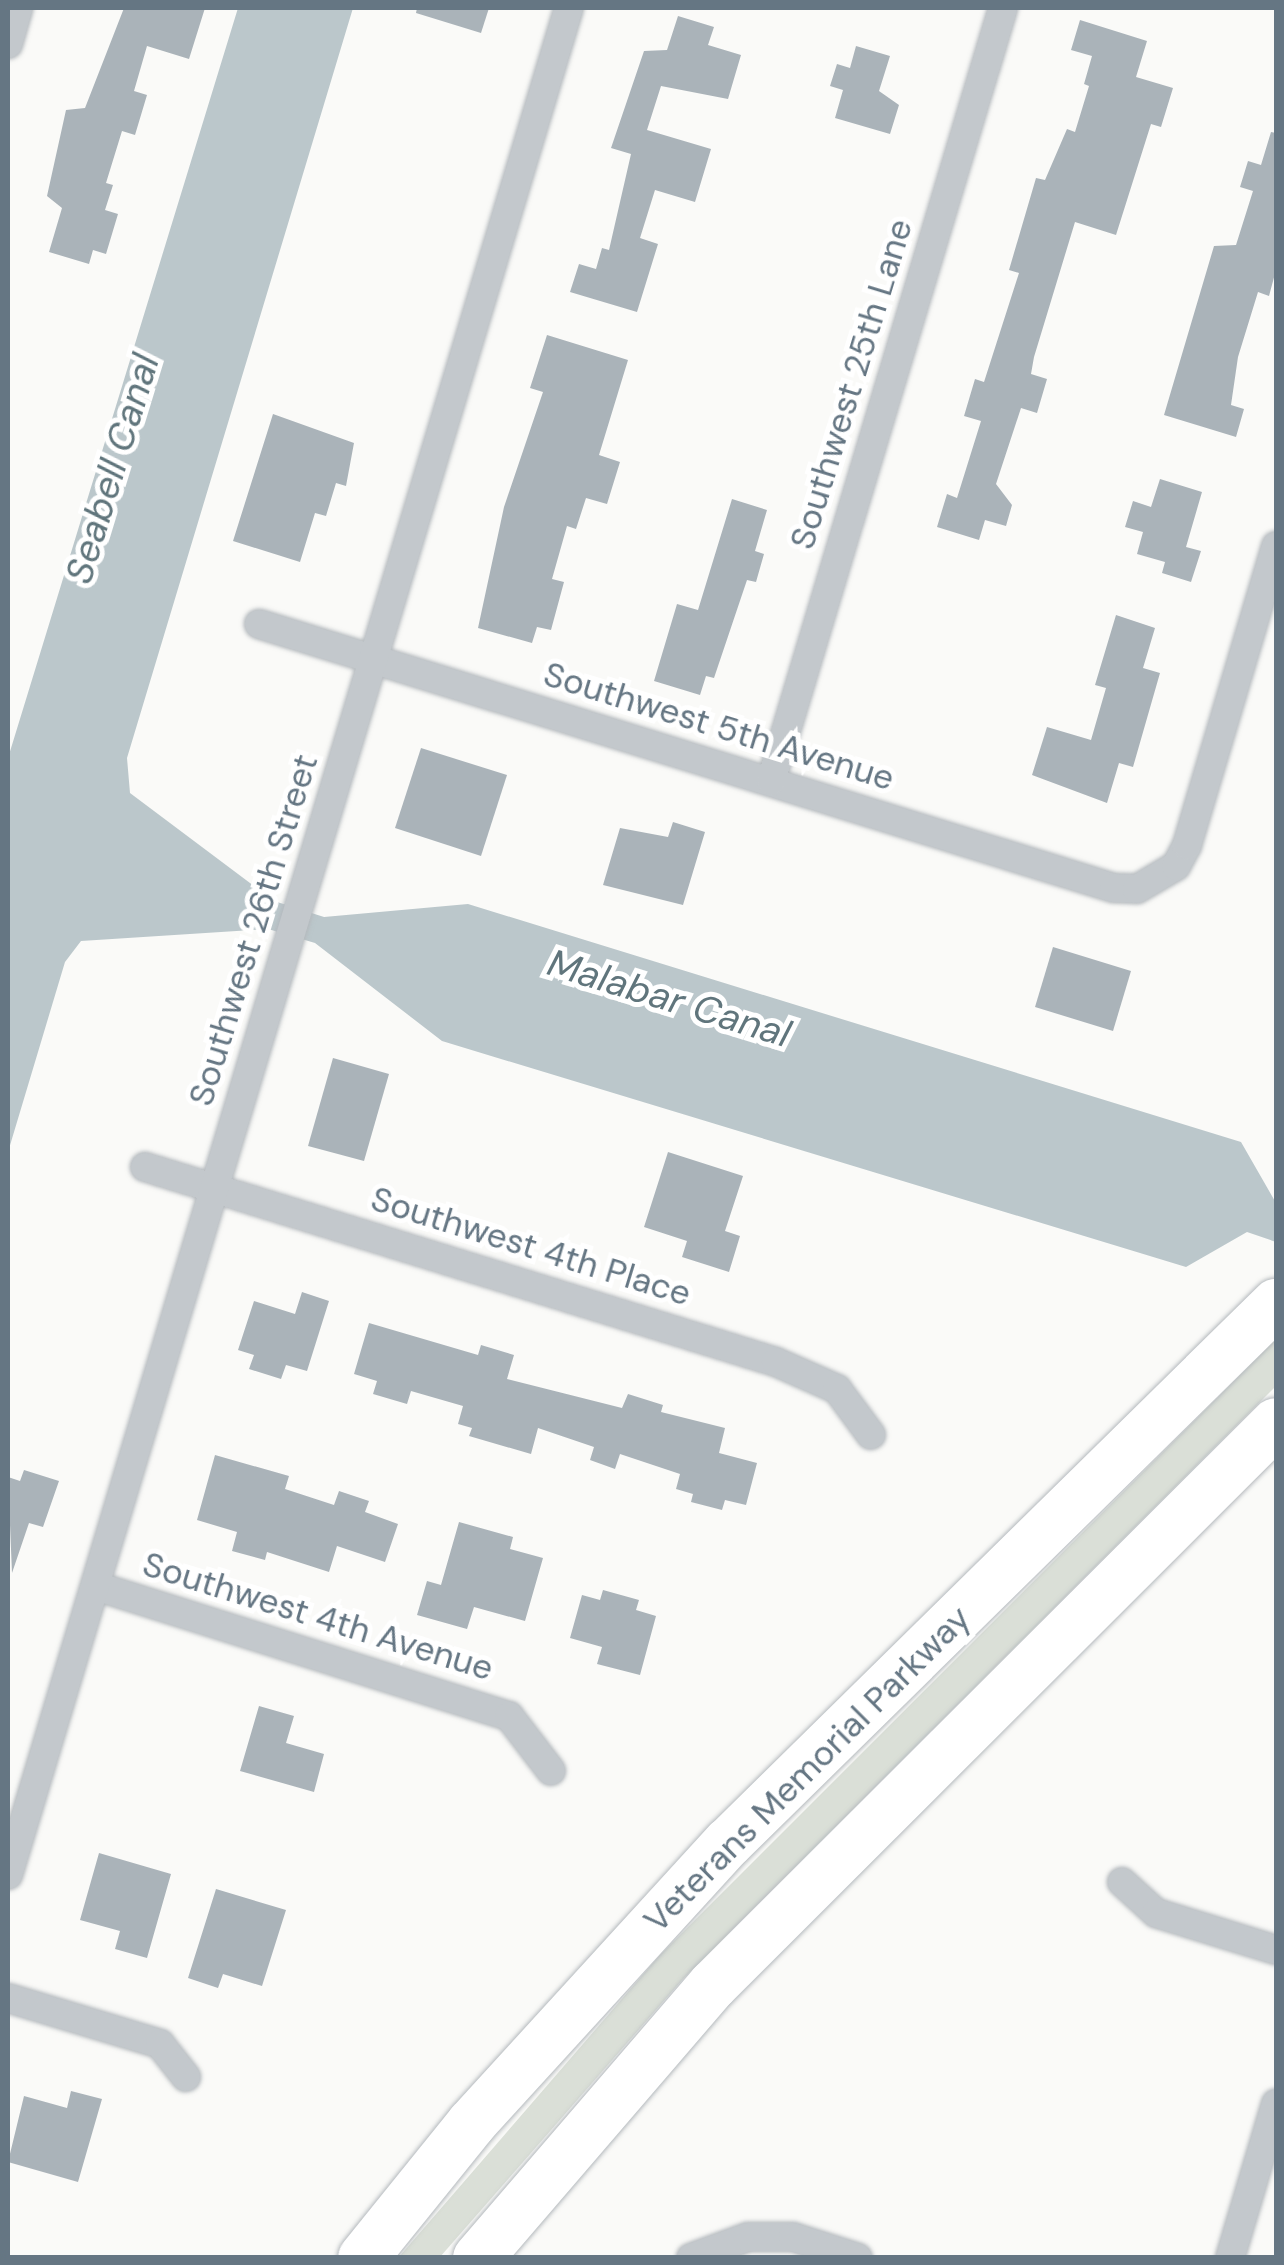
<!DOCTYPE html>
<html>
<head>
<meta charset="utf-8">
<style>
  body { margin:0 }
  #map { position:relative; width:1284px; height:2265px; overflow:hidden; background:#fafaf8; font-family:"DM Sans",sans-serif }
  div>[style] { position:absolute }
  .green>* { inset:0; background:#dadfd7 }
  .water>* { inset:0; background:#bbc7cb }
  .building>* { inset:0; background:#aab3b9 }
  .roads { filter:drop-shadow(0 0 2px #b4b9bd) drop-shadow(0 0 2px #b4b9bd) }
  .street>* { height:28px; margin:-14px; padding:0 14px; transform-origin:14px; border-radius:14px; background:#c3c8cc }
  .highway>* { height:50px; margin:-25px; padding:0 25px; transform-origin:25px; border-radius:25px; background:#fff }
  span { translate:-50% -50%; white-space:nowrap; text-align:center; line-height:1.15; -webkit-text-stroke:10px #fff; paint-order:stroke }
  .street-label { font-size:35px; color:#657683 }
  .water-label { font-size:38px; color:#60757c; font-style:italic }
  .frame { position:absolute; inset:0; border:10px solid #657683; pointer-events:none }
</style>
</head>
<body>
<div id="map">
  <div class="green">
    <i style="clip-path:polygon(1276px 1339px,1276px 1386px,683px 1979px,440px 2257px,398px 2258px,659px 1956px)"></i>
  </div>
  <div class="water">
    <i style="clip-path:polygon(238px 8px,353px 8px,127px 758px,130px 793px,274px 901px,324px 917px,468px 904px,1241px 1142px,1276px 1203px,1276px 1242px,1247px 1232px,1186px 1267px,442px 1041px,315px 943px,268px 929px,81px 941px,65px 962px,8px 1152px,8px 758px)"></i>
  </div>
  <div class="building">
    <i style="clip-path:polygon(124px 8px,205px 8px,189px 59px,147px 46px,134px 91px,147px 95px,135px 135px,122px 131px,106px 183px,113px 185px,105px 210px,118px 214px,106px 254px,93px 250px,89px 264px,49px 252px,62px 208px,47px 196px,66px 110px,85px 108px)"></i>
    <i style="clip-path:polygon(417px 8px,489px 8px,481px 33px,416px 13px)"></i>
    <i style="clip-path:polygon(678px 16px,714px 27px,708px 45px,741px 55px,728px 99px,661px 86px,647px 130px,711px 149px,695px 202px,655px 190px,640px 238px,658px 244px,637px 312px,570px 292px,579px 264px,596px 269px,602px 248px,609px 250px,631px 154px,611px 148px,644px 51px,667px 50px)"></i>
    <i style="clip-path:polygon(1080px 20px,1147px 41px,1136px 77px,1173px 88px,1161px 127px,1151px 124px,1116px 235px,1075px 222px,1034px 357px,1031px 374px,1047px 379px,1037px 413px,1021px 408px,996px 484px,1012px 505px,1006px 526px,985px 520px,979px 540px,937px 527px,947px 494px,957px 498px,981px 421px,964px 416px,975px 379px,984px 382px,1019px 273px,1009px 270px,1036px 178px,1045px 180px,1067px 129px,1075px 132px,1089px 86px,1084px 84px,1092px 56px,1071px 50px)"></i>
    <i style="clip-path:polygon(856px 46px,890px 56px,879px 91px,899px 105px,890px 134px,835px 118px,843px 90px,830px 86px,837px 64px,850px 68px)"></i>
    <i style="clip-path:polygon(1271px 132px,1276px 133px,1276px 270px,1269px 296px,1258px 292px,1238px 357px,1231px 405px,1244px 409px,1236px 437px,1164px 415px,1214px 246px,1236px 245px,1253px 191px,1240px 187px,1248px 161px,1261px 165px)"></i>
    <i style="clip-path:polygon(547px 335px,628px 360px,599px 455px,620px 462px,607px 504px,586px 498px,576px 529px,567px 526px,552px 579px,564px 582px,551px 630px,537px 627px,532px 643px,478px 628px,504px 507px,543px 392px,530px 388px)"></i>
    <i style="clip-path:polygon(273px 414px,354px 443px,346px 486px,336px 483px,326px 516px,315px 513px,300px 562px,233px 541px)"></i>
    <i style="clip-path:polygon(1160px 479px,1202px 492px,1186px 547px,1201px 551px,1191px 582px,1162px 573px,1165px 562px,1137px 554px,1143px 532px,1125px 527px,1133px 501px,1151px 507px)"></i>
    <i style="clip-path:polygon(732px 499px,767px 510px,755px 551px,764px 554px,756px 582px,747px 580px,714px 678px,706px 676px,700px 695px,654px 681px,677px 604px,698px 610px)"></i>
    <i style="clip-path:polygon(1116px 615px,1155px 628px,1143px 668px,1160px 673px,1133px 767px,1119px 763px,1107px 803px,1032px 775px,1047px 727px,1091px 740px,1106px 688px,1095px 685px)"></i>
    <i style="clip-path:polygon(421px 748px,507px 775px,481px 856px,395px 828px)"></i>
    <i style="clip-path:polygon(673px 822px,705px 832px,683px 905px,603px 885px,620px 828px,668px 837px)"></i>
    <i style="clip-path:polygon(1053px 947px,1131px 971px,1113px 1031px,1035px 1007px)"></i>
    <i style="clip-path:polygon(333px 1058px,389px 1074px,364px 1161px,308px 1146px)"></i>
    <i style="clip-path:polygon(668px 1152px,743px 1176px,725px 1231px,740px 1236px,729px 1272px,682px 1257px,687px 1241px,644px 1227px)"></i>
    <i style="clip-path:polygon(302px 1292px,329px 1301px,307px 1371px,286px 1365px,281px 1379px,249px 1369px,254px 1355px,238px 1350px,254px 1301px,295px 1314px)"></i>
    <i style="clip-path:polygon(369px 1323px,478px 1355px,481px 1345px,514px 1355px,507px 1379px,622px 1408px,628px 1394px,663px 1405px,661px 1412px,725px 1428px,719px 1453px,757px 1463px,746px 1505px,725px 1500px,722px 1510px,691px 1502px,693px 1494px,676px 1489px,680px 1474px,620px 1454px,615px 1469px,590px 1460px,594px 1447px,538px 1428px,531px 1454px,469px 1436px,472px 1428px,458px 1424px,463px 1406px,411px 1391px,407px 1404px,373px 1394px,377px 1381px,354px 1374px)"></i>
    <i style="clip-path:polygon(215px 1455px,289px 1476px,285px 1489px,334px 1505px,339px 1491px,369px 1501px,365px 1512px,398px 1524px,385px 1562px,337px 1546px,329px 1572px,267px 1552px,265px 1560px,232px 1551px,237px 1532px,197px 1520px)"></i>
    <i style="clip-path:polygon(24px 1470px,59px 1481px,43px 1527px,29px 1523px,12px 1573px,8px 1477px,20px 1481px)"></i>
    <i style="clip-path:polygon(459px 1522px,513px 1537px,510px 1549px,543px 1558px,525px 1621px,474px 1607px,467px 1629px,417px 1615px,427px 1581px,441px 1585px)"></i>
    <i style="clip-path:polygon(603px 1590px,639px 1600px,636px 1610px,656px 1616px,640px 1675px,597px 1664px,602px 1647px,570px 1638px,582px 1595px,600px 1600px)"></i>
    <i style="clip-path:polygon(259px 1706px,294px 1716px,286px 1743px,324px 1754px,314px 1792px,240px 1771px)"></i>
    <i style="clip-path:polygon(99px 1853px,171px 1874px,147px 1958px,115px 1949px,120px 1931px,80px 1920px)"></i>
    <i style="clip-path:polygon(216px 1889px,286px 1910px,262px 1986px,223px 1974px,218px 1988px,188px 1978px)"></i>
    <i style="clip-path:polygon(71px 2091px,102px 2099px,78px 2182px,8px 2162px,24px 2096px,67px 2108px)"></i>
  </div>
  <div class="roads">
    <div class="street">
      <i style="left:8px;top:44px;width:37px;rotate:-74deg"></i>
      <i style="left:259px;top:624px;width:895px;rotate:17.16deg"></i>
      <i style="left:1114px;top:888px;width:23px;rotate:2deg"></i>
      <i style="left:1137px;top:889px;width:45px;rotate:-30.5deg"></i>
      <i style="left:1176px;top:866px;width:24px;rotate:-62deg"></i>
      <i style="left:1187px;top:845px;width:312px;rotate:-73.4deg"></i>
      <i style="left:771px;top:781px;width:807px;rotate:-73.29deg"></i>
      <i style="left:145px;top:1167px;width:660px;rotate:17.17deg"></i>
      <i style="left:776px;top:1362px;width:67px;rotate:23.9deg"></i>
      <i style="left:837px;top:1389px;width:57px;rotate:53.5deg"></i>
      <i style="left:96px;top:1586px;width:433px;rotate:17.5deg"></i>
      <i style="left:509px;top:1716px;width:69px;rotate:52.6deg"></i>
      <i style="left:8px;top:1875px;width:1949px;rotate:-73.28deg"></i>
      <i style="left:1122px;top:1882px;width:46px;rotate:42.4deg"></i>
      <i style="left:1156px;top:1913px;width:126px;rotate:17.1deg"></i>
      <i style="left:8px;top:1998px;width:159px;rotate:16.8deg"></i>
      <i style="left:160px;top:2044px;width:42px;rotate:51.8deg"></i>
      <i style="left:691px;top:2258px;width:61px;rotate:-20.2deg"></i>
      <i style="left:748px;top:2237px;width:45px"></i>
      <i style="left:793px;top:2237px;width:68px;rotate:17.9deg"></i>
      <i style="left:1230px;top:2258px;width:161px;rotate:-73.4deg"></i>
    </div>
    <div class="highway">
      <i style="left:363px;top:2258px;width:172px;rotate:-51.1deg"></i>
      <i style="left:471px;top:2124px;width:381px;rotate:-47.6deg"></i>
      <i style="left:728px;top:1843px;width:769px;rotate:-44.53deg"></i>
      <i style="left:478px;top:2258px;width:360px;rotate:-49.3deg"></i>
      <i style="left:713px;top:1985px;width:795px;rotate:-44.95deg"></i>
    </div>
  </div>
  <div class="street-label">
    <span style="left:851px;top:384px;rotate:-73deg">Southwest 25th Lane</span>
    <span style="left:719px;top:726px;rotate:17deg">Southwest 5th Avenue</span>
    <span style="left:253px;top:930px;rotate:-73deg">Southwest 26th Street</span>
    <span style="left:531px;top:1246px;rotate:17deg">Southwest 4th Place</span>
    <span style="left:318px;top:1616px;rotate:17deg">Southwest 4th Avenue</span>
    <span style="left:807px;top:1769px;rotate:-45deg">Veterans Memorial Parkway</span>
  </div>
  <div class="water-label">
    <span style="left:113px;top:469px;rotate:-73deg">Seabell Canal</span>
    <span style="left:669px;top:999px;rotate:17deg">Malabar Canal</span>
  </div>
  <div class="frame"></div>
</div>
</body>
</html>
